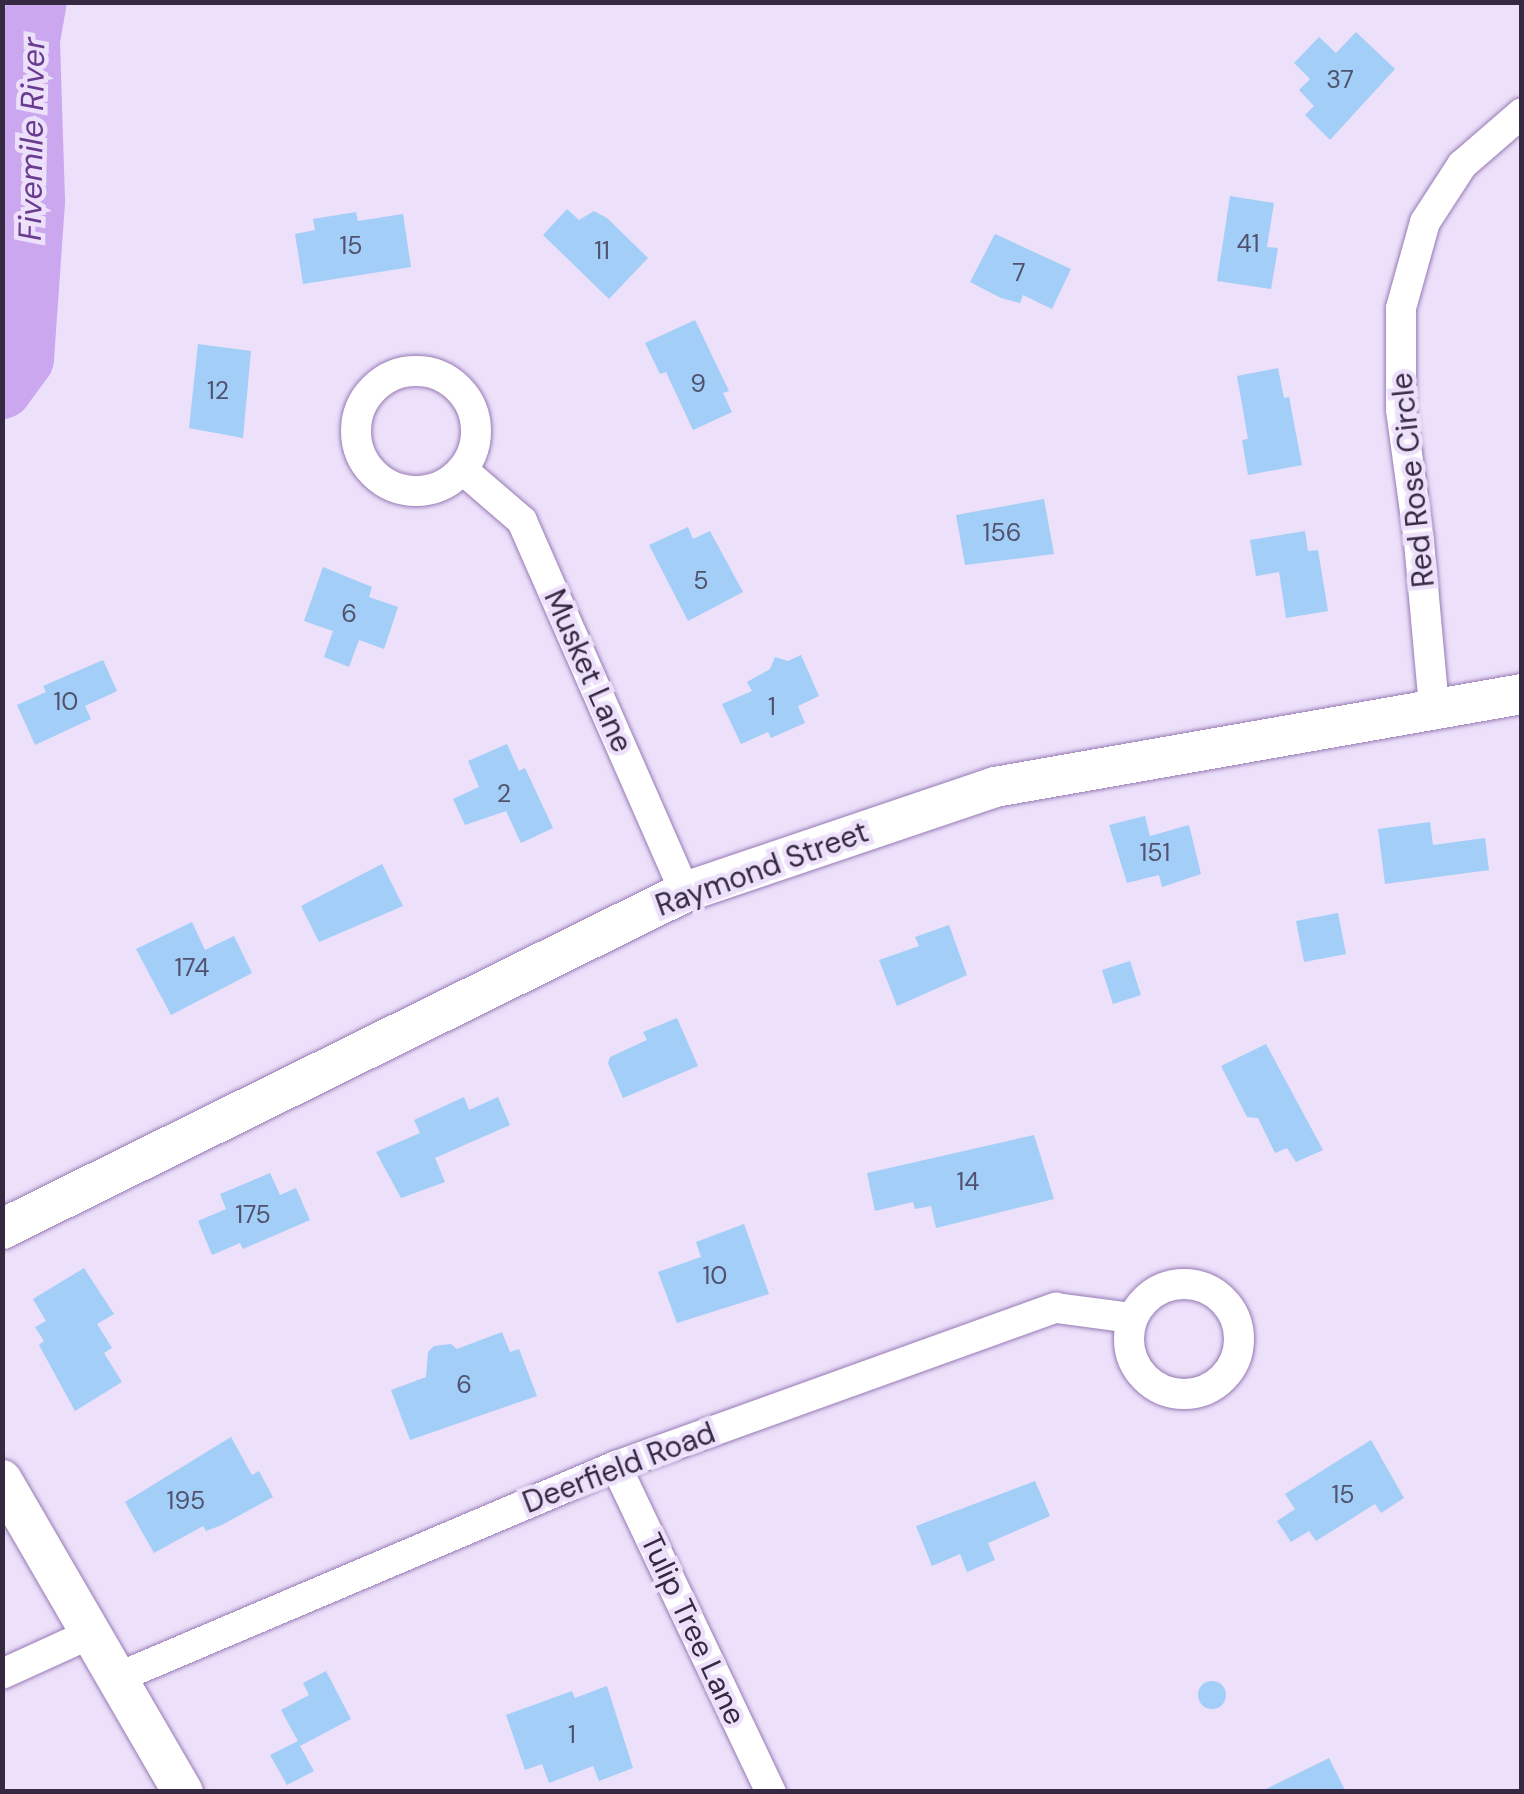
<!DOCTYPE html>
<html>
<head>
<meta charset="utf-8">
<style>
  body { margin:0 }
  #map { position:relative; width:1524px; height:1794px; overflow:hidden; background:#ece0fa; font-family:"DM Sans",sans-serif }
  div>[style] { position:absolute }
  .river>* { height:60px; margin:-30px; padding:0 30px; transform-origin:30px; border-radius:30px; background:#cba7ef }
  .building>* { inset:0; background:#a2cef7 }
  .round { border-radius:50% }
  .roads { filter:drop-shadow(0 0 2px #977ab5) drop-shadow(0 0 2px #977ab5) }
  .street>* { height:30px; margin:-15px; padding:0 15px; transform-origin:15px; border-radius:15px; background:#fff }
  .street>.ring { margin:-15px; padding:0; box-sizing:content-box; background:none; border:30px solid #fff; border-radius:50% }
  .secondary>* { height:40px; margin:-20px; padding:0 20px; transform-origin:20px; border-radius:20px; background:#fff }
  span { translate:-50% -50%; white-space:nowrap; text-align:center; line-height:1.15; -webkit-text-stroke:9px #ece0fa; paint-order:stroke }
  .number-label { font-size:25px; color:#50526e }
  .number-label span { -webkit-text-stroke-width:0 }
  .street-label { font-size:30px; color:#352841 }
  .water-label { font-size:32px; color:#6a3c90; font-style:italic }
  .frame { position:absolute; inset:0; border:5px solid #352841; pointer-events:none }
</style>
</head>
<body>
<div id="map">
  <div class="river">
    <i style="left:2px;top:389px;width:37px;rotate:-54deg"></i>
    <i style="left:24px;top:359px;width:158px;rotate:-86deg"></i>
    <i style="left:35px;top:201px;width:161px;rotate:-91.8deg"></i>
    <i style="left:30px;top:40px;width:39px;rotate:-80deg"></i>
  </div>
  <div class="building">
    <i style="clip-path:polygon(1356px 32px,1395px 69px,1330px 140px,1305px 115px,1314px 106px,1299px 90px,1310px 79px,1294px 63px,1319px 37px,1336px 53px)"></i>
    <i style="clip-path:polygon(1230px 196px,1274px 203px,1267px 247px,1278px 248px,1271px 289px,1217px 281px)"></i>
    <i style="clip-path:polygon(567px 209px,579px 220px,594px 211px,607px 218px,648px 258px,609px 299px,543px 235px)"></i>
    <i style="clip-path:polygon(356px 212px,358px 221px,403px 214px,411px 267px,303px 284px,295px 234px,315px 230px,313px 219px)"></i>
    <i style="clip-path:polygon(995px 234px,1071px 269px,1052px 309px,1023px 295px,1020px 303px,1001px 298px,970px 282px)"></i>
    <i style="clip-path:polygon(695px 320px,729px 391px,723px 393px,732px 412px,693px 430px,666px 372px,660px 374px,645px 343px)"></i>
    <i style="clip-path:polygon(198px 344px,251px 351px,243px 438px,189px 428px)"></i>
    <i style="clip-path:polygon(1278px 368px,1284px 398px,1289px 397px,1302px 465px,1248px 475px,1242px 440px,1248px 439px,1237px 376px)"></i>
    <i style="clip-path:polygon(1044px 499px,1054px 554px,965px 565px,956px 515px)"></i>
    <i style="clip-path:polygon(688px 527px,693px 539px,710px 531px,743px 592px,688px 621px,649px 545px)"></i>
    <i style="clip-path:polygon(1305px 531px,1308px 551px,1318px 550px,1328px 611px,1286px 618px,1279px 572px,1256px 576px,1250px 540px)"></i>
    <i style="clip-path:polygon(323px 567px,372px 587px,369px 597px,398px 607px,384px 649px,359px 640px,349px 667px,324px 657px,333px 631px,304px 621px)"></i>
    <i style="clip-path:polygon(801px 655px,819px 696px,798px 706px,805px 723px,771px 738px,768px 732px,741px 744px,722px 704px,752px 691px,747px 682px,770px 669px,775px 657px,788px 661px)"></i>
    <i style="clip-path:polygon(103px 660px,117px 691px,85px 706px,91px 719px,35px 745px,17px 705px,46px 692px,43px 686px)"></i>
    <i style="clip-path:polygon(507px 744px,519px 771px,525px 768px,553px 828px,521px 843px,506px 811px,465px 825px,453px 799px,479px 787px,468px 761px)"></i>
    <i style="clip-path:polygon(1145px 816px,1150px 836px,1189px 825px,1201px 874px,1162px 887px,1159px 875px,1127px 883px,1109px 825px)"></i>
    <i style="clip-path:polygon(1430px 822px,1433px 845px,1485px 838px,1489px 870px,1385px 884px,1378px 829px)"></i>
    <i style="clip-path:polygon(382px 864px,403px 906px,319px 942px,301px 906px)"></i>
    <i style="clip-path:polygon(1338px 913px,1346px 954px,1304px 962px,1296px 921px)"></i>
    <i style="clip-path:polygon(192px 922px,205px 950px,234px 936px,252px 973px,171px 1015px,136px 949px)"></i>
    <i style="clip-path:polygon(949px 925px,967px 975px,897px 1006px,879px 960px,919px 946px,915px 937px)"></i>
    <i style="clip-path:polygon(1130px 961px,1141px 995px,1113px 1004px,1102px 970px)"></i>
    <i style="clip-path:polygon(677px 1018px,698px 1066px,623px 1098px,608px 1063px,610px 1057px,647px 1040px,643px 1032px)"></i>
    <i style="clip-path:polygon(1266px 1044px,1323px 1150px,1296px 1162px,1287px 1148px,1275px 1153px,1258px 1118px,1247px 1117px,1221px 1066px)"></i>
    <i style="clip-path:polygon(464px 1097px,469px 1110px,498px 1097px,510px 1125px,435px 1158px,445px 1182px,401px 1198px,376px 1152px,420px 1133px,414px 1120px)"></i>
    <i style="clip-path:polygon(1034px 1135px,1054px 1199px,936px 1228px,931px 1206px,915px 1209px,913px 1202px,875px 1211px,867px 1173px)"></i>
    <i style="clip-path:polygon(270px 1173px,280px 1195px,296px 1188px,310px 1220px,243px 1249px,240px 1243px,212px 1255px,198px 1221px,226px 1209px,220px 1194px)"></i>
    <i style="clip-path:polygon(744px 1224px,769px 1294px,677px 1323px,658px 1272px,701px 1257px,696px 1242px)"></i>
    <i style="clip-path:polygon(84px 1268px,114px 1314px,97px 1324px,112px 1348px,104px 1353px,122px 1382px,75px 1411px,39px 1345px,44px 1341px,35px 1327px,46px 1321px,33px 1299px)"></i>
    <i style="clip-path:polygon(502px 1332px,510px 1352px,519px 1349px,537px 1396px,410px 1440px,391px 1390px,426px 1377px,428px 1352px,434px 1346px,451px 1344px,457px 1349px)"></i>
    <i style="clip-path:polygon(231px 1437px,252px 1475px,259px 1471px,273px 1497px,222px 1525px,206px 1531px,203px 1526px,154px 1553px,125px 1502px)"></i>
    <i style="clip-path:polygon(1371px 1440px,1404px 1498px,1381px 1513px,1375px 1504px,1316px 1541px,1309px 1531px,1291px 1542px,1277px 1521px,1295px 1509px,1285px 1494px)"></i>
    <i style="clip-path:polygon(1035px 1481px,1050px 1516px,988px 1543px,995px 1560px,967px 1572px,960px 1554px,932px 1566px,916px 1526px)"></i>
    <i style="clip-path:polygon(326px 1671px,351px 1719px,300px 1746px,314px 1771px,287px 1785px,270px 1755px,298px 1741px,281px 1710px,309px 1695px,303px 1683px)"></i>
    <i class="round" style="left:1198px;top:1681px;width:28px;height:28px"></i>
    <i style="clip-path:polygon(607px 1686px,633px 1768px,599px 1781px,593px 1766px,549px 1783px,542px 1764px,525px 1770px,506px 1715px,572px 1691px,575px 1698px)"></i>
    <i style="clip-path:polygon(1329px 1758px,1346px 1792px,1260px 1792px)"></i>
  </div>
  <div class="roads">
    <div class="street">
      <i class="ring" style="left:356px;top:371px;width:90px;height:90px"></i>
      <i style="left:463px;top:470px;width:78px;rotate:40.8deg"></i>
      <i style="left:522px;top:521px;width:405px;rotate:66.3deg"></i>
      <i style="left:1434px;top:707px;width:167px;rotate:-95.2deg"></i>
      <i style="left:1419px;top:541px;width:133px;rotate:-97.8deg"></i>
      <i style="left:1401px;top:409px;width:101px;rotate:-90deg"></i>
      <i style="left:1401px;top:308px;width:89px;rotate:-74.4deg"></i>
      <i style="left:1425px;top:222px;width:68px;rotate:-57deg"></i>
      <i style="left:1462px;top:165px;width:79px;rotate:-40.9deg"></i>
      <i class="ring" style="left:1129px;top:1284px;width:80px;height:80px"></i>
      <i style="left:616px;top:1466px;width:361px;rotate:64.6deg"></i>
      <i style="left:2px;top:1674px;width:101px;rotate:-24.5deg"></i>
      <i style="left:119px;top:1677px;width:540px;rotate:-23deg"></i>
      <i style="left:616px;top:1466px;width:468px;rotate:-19.8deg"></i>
      <i style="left:1056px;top:1308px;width:77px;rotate:7.5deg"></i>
    </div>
    <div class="secondary">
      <i style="left:2px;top:1229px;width:762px;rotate:-26.26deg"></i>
      <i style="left:685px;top:892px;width:327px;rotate:-18.7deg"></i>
      <i style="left:995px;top:787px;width:535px;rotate:-10.01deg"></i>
      <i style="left:2px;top:1480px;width:361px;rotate:59.9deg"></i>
    </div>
  </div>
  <div class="number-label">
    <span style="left:1340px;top:80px">37</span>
    <span style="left:1248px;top:244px">41</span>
    <span style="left:351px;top:246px">15</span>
    <span style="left:602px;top:251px">11</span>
    <span style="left:1019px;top:273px">7</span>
    <span style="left:698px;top:384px">9</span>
    <span style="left:218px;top:391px">12</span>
    <span style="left:1002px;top:533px">156</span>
    <span style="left:701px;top:581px">5</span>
    <span style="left:349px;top:614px">6</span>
    <span style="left:66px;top:702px">10</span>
    <span style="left:772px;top:707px">1</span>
    <span style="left:504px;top:794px">2</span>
    <span style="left:1155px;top:853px">151</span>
    <span style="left:192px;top:968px">174</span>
    <span style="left:968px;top:1182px">14</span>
    <span style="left:253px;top:1215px">175</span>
    <span style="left:715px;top:1276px">10</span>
    <span style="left:464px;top:1385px">6</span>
    <span style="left:1343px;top:1495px">15</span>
    <span style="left:186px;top:1501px">195</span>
    <span style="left:572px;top:1735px">1</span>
  </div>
  <div class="street-label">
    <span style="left:1413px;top:480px;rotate:-96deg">Red Rose Circle</span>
    <span style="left:588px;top:671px;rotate:66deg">Musket Lane</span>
    <span style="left:762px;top:869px;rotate:-20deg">Raymond Street</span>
    <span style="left:619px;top:1468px;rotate:-21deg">Deerfield Road</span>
    <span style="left:693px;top:1629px;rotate:65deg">Tulip Tree Lane</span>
  </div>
  <div class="water-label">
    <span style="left:32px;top:139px;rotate:-89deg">Fivemile River</span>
  </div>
  <div class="frame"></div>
</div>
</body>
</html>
